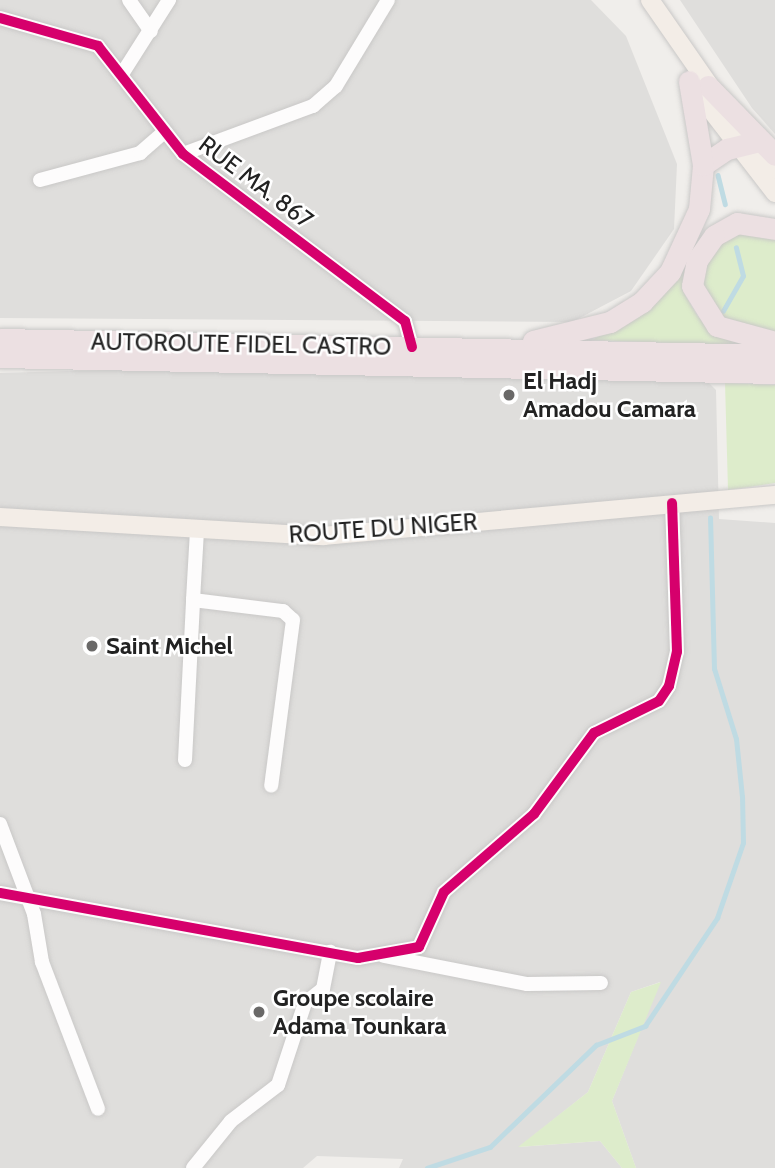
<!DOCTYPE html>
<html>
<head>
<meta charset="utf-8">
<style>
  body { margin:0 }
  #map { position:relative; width:775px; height:1168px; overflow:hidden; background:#f0eeeb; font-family:Cabin,sans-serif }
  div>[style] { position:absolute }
  .residential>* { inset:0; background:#dfdedc }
  .grass>* { inset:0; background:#ddeccb }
  .stream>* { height:4.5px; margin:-2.25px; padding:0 2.25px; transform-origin:2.25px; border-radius:2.25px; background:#bfdbe3 }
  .roads { filter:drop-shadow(0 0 2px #c9c8c7) drop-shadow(0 0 2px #c9c8c7) }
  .minor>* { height:14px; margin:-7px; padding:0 7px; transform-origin:7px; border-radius:7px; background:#fdfcfc }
  .major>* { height:18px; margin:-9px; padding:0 9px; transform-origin:9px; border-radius:9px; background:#f3ede7 }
  .highway>* { height:21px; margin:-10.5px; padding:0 10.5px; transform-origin:10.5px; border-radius:10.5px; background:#ece0e2 }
  .cycleway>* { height:10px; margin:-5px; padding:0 5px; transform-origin:5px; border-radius:5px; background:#d6006c }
  .dots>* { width:19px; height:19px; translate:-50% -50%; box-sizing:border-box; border:4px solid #fff; border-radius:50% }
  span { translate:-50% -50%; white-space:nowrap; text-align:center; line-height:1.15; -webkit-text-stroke:5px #fff; paint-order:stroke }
  .street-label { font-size:24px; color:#222 }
  .poi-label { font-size:24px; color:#222; font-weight:700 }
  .left { translate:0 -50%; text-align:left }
</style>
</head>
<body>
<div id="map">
  <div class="residential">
    <i style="clip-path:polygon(0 0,591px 0,626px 36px,677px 164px,674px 229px,631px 291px,572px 322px,0 318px)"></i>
    <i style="clip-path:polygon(680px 0,775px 0,775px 134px,752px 108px)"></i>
    <i style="clip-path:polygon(425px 361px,701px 375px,716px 390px,719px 519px,775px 523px,775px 1168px,636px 1168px,612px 1101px,660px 982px,631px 992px,588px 1092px,519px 1147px,600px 1141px,622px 1168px,399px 1168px,403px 1159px,317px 1156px,303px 1168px,0 1168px,0 373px)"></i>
  </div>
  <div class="grass">
    <i style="clip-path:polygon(739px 231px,775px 238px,775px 332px,712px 317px,699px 294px,710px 248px)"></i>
    <i style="clip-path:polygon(687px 262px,685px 295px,698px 317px,749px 346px,593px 340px,660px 293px)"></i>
    <i style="clip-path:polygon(725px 383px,775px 385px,775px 483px,728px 490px)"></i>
    <i style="clip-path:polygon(661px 982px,612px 1101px,636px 1168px,622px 1168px,600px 1141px,518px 1147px,588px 1092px,631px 992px)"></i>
  </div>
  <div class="stream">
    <i style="left:718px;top:175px;width:30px;rotate:76deg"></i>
    <i style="left:723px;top:311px;width:40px;rotate:-60.3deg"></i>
    <i style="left:743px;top:276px;width:29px;rotate:-104deg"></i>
    <i style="left:427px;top:1168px;width:66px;rotate:-18.4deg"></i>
    <i style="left:490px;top:1147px;width:147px;rotate:-43.9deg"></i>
    <i style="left:596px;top:1045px;width:53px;rotate:-21.2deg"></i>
    <i style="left:645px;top:1026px;width:130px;rotate:-56.3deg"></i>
    <i style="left:717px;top:918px;width:79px;rotate:-70.9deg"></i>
    <i style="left:743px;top:843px;width:46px;rotate:-91.2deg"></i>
    <i style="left:742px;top:797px;width:58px;rotate:-95.9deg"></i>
    <i style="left:736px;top:739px;width:73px;rotate:-107.4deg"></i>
    <i style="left:714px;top:669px;width:151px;rotate:-91.5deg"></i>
  </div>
  <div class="roads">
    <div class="minor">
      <i style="left:129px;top:0;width:38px;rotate:55deg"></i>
      <i style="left:0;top:18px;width:102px;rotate:15.9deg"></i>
      <i style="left:98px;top:46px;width:137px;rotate:51.8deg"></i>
      <i style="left:183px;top:154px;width:278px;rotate:37deg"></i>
      <i style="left:405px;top:321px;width:27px;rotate:75deg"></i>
      <i style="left:122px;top:74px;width:88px;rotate:-57.6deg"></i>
      <i style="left:183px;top:154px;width:139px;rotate:-20.3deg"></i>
      <i style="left:313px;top:106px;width:30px;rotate:-41deg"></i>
      <i style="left:336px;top:86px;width:100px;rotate:-58.8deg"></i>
      <i style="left:40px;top:180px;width:104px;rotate:-15.1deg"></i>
      <i style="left:140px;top:153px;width:33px;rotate:-41deg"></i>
      <i style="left:193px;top:600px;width:69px;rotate:-86.7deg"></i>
      <i style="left:185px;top:760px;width:160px;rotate:-87.1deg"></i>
      <i style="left:193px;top:600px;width:91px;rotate:7deg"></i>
      <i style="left:283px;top:611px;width:13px;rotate:42deg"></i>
      <i style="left:293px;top:620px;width:167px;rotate:97.5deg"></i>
      <i style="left:0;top:824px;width:96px;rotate:69.3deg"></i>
      <i style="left:34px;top:914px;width:49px;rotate:80.5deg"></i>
      <i style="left:42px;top:962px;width:157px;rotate:69.1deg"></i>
      <i style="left:0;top:893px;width:364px;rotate:10.3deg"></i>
      <i style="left:358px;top:958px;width:62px;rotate:-10.2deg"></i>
      <i style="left:419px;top:947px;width:60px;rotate:-65.6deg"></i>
      <i style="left:444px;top:892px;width:119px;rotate:-40.9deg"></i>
      <i style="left:534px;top:814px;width:101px;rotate:-53.5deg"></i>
      <i style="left:594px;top:733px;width:72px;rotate:-26.2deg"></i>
      <i style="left:659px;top:701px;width:18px;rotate:-56deg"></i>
      <i style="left:669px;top:686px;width:35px;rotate:-77deg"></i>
      <i style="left:677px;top:652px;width:149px;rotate:-91.9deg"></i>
      <i style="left:384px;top:956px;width:146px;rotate:11.1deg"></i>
      <i style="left:527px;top:984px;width:74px;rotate:-0.8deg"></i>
      <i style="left:193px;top:1168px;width:60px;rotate:-51deg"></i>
      <i style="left:231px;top:1121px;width:59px;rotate:-37.5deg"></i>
      <i style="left:278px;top:1085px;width:86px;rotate:-71.8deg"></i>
      <i style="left:305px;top:1003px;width:23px;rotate:-38deg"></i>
      <i style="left:323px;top:989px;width:38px;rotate:-79deg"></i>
    </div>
    <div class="major">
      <i style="left:650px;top:0;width:116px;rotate:55.2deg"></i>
      <i style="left:690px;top:83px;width:139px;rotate:52.3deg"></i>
      <i style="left:758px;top:146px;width:29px;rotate:54deg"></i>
      <i style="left:0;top:517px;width:324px;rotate:3.4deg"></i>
      <i style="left:323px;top:536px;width:454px;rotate:-5.2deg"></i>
    </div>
    <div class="highway">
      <i style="left:708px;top:86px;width:96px;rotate:45.8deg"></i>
      <i style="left:703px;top:165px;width:29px;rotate:-34deg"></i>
      <i style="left:727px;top:149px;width:29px;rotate:-14deg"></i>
      <i style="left:775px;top:229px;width:38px;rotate:-171deg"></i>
      <i style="left:737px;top:223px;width:26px;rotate:151deg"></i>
      <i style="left:714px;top:236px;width:29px;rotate:125deg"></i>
      <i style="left:697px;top:260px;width:26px;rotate:101deg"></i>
      <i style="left:692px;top:286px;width:47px;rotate:58deg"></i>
      <i style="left:717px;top:326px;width:60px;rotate:15.4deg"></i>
      <i style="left:0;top:339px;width:775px;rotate:1.18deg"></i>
      <i style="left:533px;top:341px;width:79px;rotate:-13.9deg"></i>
      <i style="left:610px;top:322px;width:38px;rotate:-32deg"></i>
      <i style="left:642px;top:302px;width:41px;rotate:-47deg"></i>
      <i style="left:670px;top:272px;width:69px;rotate:-65.3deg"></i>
      <i style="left:699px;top:209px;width:44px;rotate:-84.8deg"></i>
      <i style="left:703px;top:165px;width:85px;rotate:-99.5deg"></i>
      <i style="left:0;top:357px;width:775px;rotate:1.18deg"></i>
    </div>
  </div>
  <div class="cycleway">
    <i style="left:0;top:18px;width:102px;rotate:15.9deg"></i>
    <i style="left:98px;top:46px;width:137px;rotate:51.8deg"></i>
    <i style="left:183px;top:154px;width:278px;rotate:37deg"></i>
    <i style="left:405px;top:321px;width:27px;rotate:75deg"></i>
    <i style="left:0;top:893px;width:364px;rotate:10.3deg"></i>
    <i style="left:358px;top:958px;width:62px;rotate:-10.2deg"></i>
    <i style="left:419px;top:947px;width:60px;rotate:-65.6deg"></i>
    <i style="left:444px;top:892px;width:119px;rotate:-40.9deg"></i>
    <i style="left:534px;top:814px;width:101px;rotate:-53.5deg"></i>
    <i style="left:594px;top:733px;width:72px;rotate:-26.2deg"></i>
    <i style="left:659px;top:701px;width:18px;rotate:-56deg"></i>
    <i style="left:669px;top:686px;width:35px;rotate:-77deg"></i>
    <i style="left:677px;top:652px;width:149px;rotate:-91.9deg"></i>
  </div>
  <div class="dots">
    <i style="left:509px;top:395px;background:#6a6968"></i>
    <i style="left:92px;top:646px;background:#6a6968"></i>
    <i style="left:259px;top:1012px;background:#6a6968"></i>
  </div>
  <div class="street-label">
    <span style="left:256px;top:182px;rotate:37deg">RUE MA. 867</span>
    <span style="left:241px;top:344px;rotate:1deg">AUTOROUTE FIDEL CASTRO</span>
    <span style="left:383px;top:528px;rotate:-4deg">ROUTE DU NIGER</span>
  </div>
  <div class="poi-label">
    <span class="left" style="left:523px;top:395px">El Hadj<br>Amadou Camara</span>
    <span class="left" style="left:106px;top:646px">Saint Michel</span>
    <span class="left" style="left:273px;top:1012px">Groupe scolaire<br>Adama Tounkara</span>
  </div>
</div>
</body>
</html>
